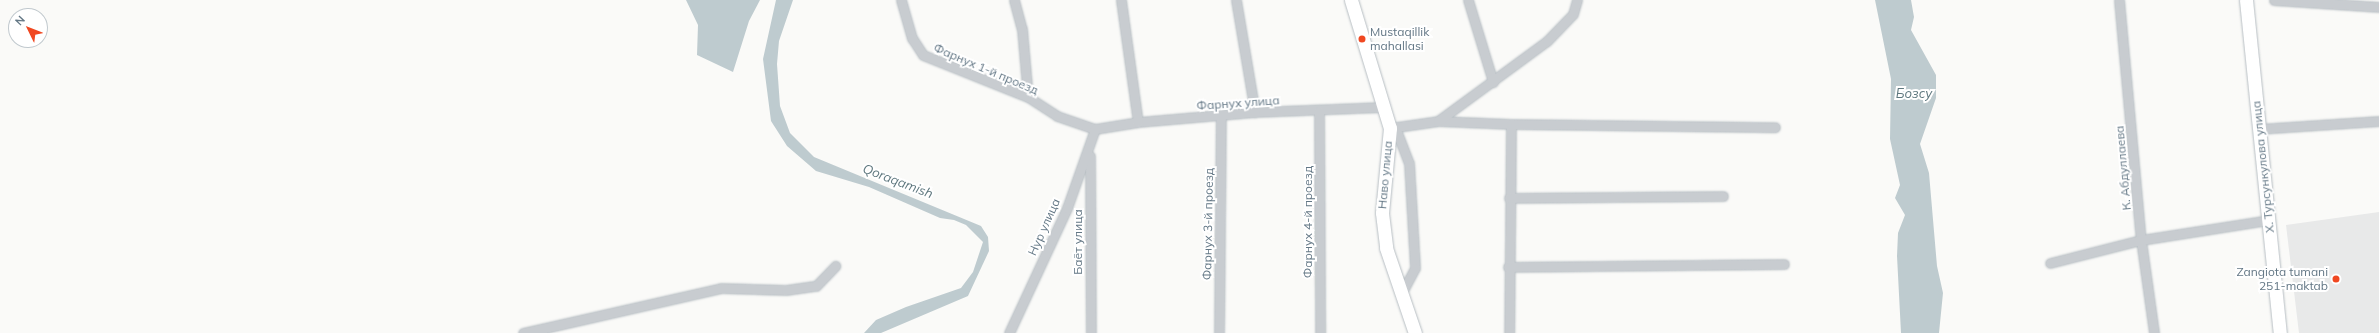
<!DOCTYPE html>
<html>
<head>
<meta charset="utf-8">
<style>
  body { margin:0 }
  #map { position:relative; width:2379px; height:333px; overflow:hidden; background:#fafaf8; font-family:Mulish,sans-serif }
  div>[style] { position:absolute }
  .built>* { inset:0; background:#e8e9e9 }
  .water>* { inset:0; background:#becbcf }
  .roads { filter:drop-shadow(0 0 1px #b7bec3) drop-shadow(0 0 1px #b7bec3) }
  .street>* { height:9px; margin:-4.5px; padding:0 4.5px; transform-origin:4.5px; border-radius:4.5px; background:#c8ccd0 }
  .secondary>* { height:13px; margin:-6.5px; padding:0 6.5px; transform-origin:6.5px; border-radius:6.5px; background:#fff }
  .dots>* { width:11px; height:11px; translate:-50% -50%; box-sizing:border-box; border:2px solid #fff; border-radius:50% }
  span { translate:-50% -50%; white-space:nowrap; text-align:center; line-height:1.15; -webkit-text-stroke:4px #fff; paint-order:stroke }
  .poi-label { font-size:12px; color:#637785 }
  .left { translate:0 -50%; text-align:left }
  .right { translate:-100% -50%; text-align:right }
  .street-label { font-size:12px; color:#637785 }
  .water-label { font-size:13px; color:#5e777e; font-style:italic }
  .north { position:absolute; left:8px; top:8px; width:40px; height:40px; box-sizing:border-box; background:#fff; border:1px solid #c1c9ce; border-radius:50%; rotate:313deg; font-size:11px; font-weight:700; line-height:16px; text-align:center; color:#637785 }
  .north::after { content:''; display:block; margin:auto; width:14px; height:18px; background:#f04821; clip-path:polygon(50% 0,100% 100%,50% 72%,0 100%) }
</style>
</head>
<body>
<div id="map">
  <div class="built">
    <i style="clip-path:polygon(2379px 212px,2379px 333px,2299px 333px,2286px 225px)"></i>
  </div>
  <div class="water">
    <i style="clip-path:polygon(686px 0,760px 0,749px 21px,733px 72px,697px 55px,698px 25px)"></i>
    <i style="clip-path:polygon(776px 0,793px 0,779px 41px,777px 64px,780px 106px,790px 133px,814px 157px,981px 226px,988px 237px,989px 251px,968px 296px,881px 333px,864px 333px,876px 320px,906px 307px,961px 288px,973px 272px,983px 242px,966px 225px,954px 220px,940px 218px,869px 187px,816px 171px,787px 146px,771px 121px,763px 59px)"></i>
    <i style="clip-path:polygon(1875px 0,1911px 0,1914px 17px,1911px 30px,1936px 75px,1936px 98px,1920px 144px,1929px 173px,1937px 266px,1943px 293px,1939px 333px,1901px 333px,1897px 256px,1898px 233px,1905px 215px,1895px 198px,1900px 185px,1890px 139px,1891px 79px)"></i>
  </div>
  <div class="roads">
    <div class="street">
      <i style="left:901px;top:0;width:40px;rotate:74deg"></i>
      <i style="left:912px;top:38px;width:20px;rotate:57deg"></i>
      <i style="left:923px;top:55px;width:113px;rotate:21.8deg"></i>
      <i style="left:1028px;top:97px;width:35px;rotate:33deg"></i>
      <i style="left:1057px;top:116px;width:40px;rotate:18.9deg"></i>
      <i style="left:1095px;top:129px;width:44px;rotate:-9.2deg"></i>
      <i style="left:1138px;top:122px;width:117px;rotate:-4.9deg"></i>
      <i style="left:1255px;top:112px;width:128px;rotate:-2.2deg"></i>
      <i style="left:1014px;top:0;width:30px;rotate:75deg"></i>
      <i style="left:1022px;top:29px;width:68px;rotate:85deg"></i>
      <i style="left:1121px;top:0;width:123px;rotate:82.1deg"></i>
      <i style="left:1236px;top:0;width:114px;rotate:80.4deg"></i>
      <i style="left:1468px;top:0;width:86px;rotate:73deg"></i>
      <i style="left:2119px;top:0;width:241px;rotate:84.8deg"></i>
      <i style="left:2141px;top:240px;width:94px;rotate:82deg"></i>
      <i style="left:2274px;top:0;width:105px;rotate:3.8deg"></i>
      <i style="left:1319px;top:111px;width:222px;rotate:89.7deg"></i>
      <i style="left:1438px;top:121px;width:73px;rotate:2.4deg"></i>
      <i style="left:1511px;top:124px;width:209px;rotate:90.5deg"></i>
      <i style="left:1511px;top:124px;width:264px;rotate:0.7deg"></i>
      <i style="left:1395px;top:127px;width:39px;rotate:69deg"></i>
      <i style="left:1409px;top:163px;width:105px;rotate:86.7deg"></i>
      <i style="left:1415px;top:268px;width:26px;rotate:118deg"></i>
      <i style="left:1390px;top:128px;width:49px;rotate:-8.3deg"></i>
      <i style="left:1438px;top:121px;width:135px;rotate:-36.3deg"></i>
      <i style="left:1547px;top:41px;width:37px;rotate:-46deg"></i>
      <i style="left:1573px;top:14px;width:15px;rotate:-74deg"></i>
      <i style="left:2258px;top:129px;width:121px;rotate:-3.8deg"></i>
      <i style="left:1090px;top:156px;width:177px;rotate:89.7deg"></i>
      <i style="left:1509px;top:198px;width:214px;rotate:-0.5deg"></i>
      <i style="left:2050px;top:263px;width:94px;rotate:-14.2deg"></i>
      <i style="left:2141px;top:240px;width:130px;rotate:-8.9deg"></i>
      <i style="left:1508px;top:267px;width:276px;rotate:-0.6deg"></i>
      <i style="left:523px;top:333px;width:203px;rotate:-12.8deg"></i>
      <i style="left:721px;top:288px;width:65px;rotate:1.8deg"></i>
      <i style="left:786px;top:290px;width:30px;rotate:-8deg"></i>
      <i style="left:816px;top:286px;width:28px;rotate:-46deg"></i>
      <i style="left:1009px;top:333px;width:138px;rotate:-65.1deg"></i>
      <i style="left:1067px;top:208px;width:84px;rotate:-70.5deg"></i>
      <i style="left:1219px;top:333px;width:217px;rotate:-89.5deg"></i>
    </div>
    <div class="secondary">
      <i style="left:1351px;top:0;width:134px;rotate:73.1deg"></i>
      <i style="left:1390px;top:128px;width:85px;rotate:95.4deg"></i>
      <i style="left:1382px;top:213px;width:35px;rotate:83deg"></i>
      <i style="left:1386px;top:248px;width:90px;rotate:71.2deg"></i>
      <i style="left:2246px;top:0;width:335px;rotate:84.2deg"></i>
    </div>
  </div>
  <div class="dots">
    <i style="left:1362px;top:39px;background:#f04821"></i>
    <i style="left:2336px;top:279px;background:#f04821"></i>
  </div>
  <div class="poi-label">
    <span class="left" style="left:1370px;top:39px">Mustaqillik<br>mahallasi</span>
    <span class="right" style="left:2328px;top:279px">Zangiota tumani<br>251-maktab</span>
  </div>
  <div class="street-label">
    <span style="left:986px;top:69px;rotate:23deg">Фарнух 1-й проезд</span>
    <span style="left:1238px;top:103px;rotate:-4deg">Фарнух улица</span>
    <span style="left:2263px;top:167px;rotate:-96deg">Х. Турсункулова улица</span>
    <span style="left:2123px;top:168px;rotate:-95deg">К. Абдуллаева</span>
    <span style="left:1385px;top:175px;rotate:-85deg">Наво улица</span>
    <span style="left:1308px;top:222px;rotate:-90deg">Фарнух 4-й проезд</span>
    <span style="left:1208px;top:224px;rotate:-89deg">Фарнух 3-й проезд</span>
    <span style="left:1044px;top:227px;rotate:-66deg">Нур улица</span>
    <span style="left:1078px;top:242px;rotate:-90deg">Баёт улица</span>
  </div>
  <div class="water-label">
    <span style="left:1914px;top:93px">Бозсу</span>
    <span style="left:898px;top:181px;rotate:21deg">Qoraqamish</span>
  </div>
  <div class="north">N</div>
</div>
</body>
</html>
